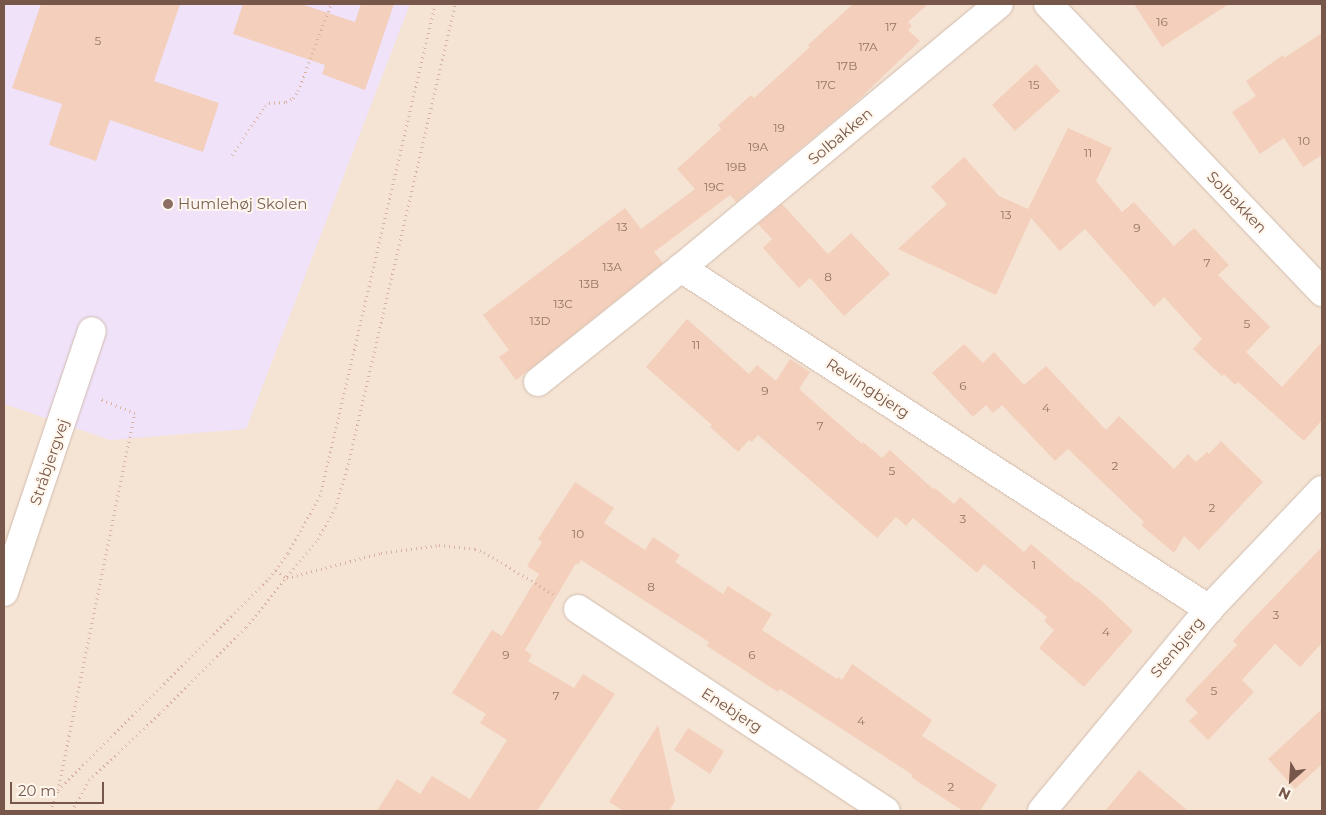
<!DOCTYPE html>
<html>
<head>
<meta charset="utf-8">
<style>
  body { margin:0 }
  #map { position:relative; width:1326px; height:815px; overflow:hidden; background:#fdf2e6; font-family:Montserrat,sans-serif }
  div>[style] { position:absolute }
  .residential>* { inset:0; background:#f5e4d4 }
  .education>* { inset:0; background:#efe2f9 }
  .building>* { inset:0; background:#f3cfbc }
  .path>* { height:3px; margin-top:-1.5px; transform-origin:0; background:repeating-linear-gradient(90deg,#d9b29f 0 1px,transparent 0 5px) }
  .roads { filter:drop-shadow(0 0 1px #d1bbad) drop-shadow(0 0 1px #d1bbad) }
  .minor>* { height:28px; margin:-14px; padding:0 14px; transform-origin:14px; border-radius:14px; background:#fff }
  .dots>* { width:14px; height:14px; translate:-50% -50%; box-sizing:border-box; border:2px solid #fff7ed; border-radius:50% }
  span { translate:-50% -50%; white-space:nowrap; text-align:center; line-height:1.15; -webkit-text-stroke:4px #fff7ed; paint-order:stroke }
  .number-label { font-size:12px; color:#967566 }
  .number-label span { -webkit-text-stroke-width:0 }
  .street-label { font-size:15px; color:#775749 }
  .education-label { font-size:15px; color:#785e54 }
  .left { translate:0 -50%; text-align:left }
  .frame { position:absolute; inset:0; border:5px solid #775749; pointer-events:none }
  .north { position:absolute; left:1266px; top:755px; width:50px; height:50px; -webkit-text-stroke:4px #fff7ed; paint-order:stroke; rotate:206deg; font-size:14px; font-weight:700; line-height:20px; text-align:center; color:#775749 }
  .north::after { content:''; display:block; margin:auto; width:18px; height:22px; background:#775749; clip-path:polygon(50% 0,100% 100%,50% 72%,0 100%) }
  .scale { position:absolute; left:10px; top:782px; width:94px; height:22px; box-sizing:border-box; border:2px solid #775749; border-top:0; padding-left:6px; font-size:15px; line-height:18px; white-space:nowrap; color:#775749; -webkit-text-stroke:4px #fff7ed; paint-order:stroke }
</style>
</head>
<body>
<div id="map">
  <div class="residential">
    <i style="clip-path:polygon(4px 4px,1322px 4px,1322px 811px,4px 811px)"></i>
  </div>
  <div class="education">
    <i style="clip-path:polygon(4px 4px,410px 4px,246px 429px,110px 440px,4px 404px)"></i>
  </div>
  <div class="building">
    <i style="clip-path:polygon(41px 4px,180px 4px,154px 81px,219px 103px,203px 152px,110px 120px,96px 161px,49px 145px,62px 104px,12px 88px)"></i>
    <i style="clip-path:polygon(243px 4px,301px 4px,355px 22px,361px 4px,394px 4px,365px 90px,322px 74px,325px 65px,233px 34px)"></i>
    <i style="clip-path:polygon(853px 4px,928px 4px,908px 22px,912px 26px,908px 30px,920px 41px,855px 103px,736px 202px,730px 195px,654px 252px,663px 263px,516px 380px,499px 357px,509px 350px,483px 315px,625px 208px,641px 229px,695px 189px,677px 169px,721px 129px,718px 125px,751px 95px,754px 98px,810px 47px,808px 45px)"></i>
    <i style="clip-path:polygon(1134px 4px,1229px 4px,1162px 47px)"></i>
    <i style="clip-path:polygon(1322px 33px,1322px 155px,1303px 167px,1284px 138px,1260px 154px,1232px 112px,1256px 96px,1246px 81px,1283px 55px,1284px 58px)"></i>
    <i style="clip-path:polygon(1036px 64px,1060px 91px,1015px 131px,992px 105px)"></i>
    <i style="clip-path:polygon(1068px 128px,1112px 148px,1096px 181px,1122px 212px,1134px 202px,1174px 246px,1194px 228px,1229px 265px,1218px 275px,1270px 327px,1246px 352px,1282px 387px,1322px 342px,1322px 420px,1304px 441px,1238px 382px,1235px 385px,1224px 374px,1222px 376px,1193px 349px,1202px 339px,1164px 297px,1154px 307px,1085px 229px,1060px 251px,1031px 218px,996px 295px,898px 249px,947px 204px,931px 187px,964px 157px,999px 196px,1028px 209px)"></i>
    <i style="clip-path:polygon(782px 204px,828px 254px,851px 233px,890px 274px,844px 316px,810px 278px,799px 288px,763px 248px,772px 239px,758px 224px)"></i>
    <i style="clip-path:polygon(687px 319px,749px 374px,757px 365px,776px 381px,790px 359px,810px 372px,799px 389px,862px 444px,863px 442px,882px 458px,890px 450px,933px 489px,935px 488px,954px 504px,960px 497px,1024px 552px,1031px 544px,1076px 582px,1077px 581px,1102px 601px,1133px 631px,1084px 687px,1039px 648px,1054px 630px,1044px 621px,1047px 617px,984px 564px,977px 573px,913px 518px,906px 526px,896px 517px,877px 538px,758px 435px,752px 442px,749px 440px,738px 452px,710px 427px,712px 425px,646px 367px)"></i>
    <i style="clip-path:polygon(964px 344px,983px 363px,994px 352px,1024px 385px,1046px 366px,1106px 430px,1119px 416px,1174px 469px,1188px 454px,1196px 462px,1207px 452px,1209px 454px,1221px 441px,1263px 482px,1199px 550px,1184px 536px,1174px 553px,1141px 525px,1144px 522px,1068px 449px,1055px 461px,1002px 405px,993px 413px,986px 405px,973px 417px,932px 373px)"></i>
    <i style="clip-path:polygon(575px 482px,614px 508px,604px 523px,645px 550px,653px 537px,680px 555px,675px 562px,723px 594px,728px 586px,772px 614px,762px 630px,837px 679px,838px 677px,842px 680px,852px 664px,932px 720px,922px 736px,997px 785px,980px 811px,963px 811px,911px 777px,913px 775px,780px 689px,778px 692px,707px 646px,709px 642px,581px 560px,578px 565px,576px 563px,525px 650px,532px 655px,528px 661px,574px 688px,583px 674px,615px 694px,537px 811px,377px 811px,397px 779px,420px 794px,432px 776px,470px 799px,507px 740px,480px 723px,486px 714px,452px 693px,492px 630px,502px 636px,539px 574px,527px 566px,542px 542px,538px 539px)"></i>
    <i style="clip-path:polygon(1322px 547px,1322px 643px,1300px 667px,1275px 644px,1242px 680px,1254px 692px,1208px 740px,1189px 721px,1198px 713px,1185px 700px,1237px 645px,1233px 641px,1250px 622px)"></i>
    <i style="clip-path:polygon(1322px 709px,1322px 764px,1295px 789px,1268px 759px)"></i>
    <i style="clip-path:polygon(658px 725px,675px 801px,669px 811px,624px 811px,609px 802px)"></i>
    <i style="clip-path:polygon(688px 728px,724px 751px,710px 774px,674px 750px)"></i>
    <i style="clip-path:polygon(1139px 770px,1188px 811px,1105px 811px)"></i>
  </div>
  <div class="path">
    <i style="left:232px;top:155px;width:59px;rotate:-56deg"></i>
    <i style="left:265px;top:106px;width:5px;rotate:-37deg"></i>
    <i style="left:269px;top:103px;width:17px;rotate:-3deg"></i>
    <i style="left:286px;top:102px;width:8px;rotate:-30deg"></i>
    <i style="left:293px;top:98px;width:9px;rotate:-54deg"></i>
    <i style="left:298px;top:91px;width:93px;rotate:-69.2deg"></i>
    <i style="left:276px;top:570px;width:14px;rotate:36deg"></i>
    <i style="left:287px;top:578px;width:97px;rotate:-14.9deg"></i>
    <i style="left:381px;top:553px;width:59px;rotate:-7.9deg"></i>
    <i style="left:439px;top:545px;width:36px;rotate:6deg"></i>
    <i style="left:475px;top:549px;width:9px;rotate:18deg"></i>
    <i style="left:484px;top:552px;width:81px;rotate:31.3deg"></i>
    <i style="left:58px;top:790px;width:299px;rotate:-45.1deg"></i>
    <i style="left:269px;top:578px;width:31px;rotate:-53deg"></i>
    <i style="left:288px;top:553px;width:65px;rotate:-60.7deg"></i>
    <i style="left:320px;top:496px;width:505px;rotate:-76.84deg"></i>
    <i style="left:50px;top:811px;width:22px;rotate:-69deg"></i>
    <i style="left:58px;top:790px;width:385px;rotate:-78.5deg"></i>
    <i style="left:135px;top:413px;width:38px;rotate:-158deg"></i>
    <i style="left:72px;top:811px;width:35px;rotate:-61deg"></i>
    <i style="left:89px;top:780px;width:98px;rotate:-43.3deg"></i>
    <i style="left:160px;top:713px;width:122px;rotate:-45deg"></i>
    <i style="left:246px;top:627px;width:114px;rotate:-50.7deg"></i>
    <i style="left:318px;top:539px;width:35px;rotate:-61deg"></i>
    <i style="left:335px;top:508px;width:41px;rotate:-72.9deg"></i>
    <i style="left:347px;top:469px;width:477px;rotate:-76.9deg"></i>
  </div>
  <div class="roads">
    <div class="minor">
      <i style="left:1048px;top:4px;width:398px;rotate:46.4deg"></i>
      <i style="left:681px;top:268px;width:413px;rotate:-39.7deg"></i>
      <i style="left:538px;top:382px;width:183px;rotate:-38.6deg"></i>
      <i style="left:681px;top:268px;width:629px;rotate:32.86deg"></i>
      <i style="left:4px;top:592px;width:275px;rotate:-71.4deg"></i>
      <i style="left:578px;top:609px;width:368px;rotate:33.3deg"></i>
      <i style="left:1042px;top:811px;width:262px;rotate:-50.4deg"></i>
      <i style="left:1209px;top:609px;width:164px;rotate:-46.5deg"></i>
    </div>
  </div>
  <div class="dots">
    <i style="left:168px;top:204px;background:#8d6e63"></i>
  </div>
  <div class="number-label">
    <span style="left:1162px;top:22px">16</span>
    <span style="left:891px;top:27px">17</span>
    <span style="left:98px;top:41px">5</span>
    <span style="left:868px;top:47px">17A</span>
    <span style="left:847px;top:66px">17B</span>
    <span style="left:826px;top:85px">17C</span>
    <span style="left:1034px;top:85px">15</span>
    <span style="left:779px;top:128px">19</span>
    <span style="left:1304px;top:141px">10</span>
    <span style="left:758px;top:147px">19A</span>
    <span style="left:1088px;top:153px">11</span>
    <span style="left:736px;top:167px">19B</span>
    <span style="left:714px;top:187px">19C</span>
    <span style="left:1006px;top:215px">13</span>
    <span style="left:622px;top:227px">13</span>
    <span style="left:1137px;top:228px">9</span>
    <span style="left:1207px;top:263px">7</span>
    <span style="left:612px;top:267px">13A</span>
    <span style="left:828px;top:277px">8</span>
    <span style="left:589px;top:284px">13B</span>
    <span style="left:563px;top:304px">13C</span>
    <span style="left:540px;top:321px">13D</span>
    <span style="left:1247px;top:324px">5</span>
    <span style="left:696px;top:345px">11</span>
    <span style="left:963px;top:386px">6</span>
    <span style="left:765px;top:391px">9</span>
    <span style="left:1046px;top:408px">4</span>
    <span style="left:820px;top:426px">7</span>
    <span style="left:1115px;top:466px">2</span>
    <span style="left:892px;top:471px">5</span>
    <span style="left:1212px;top:508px">2</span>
    <span style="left:963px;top:519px">3</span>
    <span style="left:578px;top:534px">10</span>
    <span style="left:1034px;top:565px">1</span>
    <span style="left:651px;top:587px">8</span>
    <span style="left:1276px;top:615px">3</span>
    <span style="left:1106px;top:632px">4</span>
    <span style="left:506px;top:655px">9</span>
    <span style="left:752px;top:655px">6</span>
    <span style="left:1214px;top:691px">5</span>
    <span style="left:556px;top:696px">7</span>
    <span style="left:861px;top:721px">4</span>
    <span style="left:951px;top:787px">2</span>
  </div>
  <div class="street-label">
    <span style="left:840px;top:136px;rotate:-40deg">Solbakken</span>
    <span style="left:1237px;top:202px;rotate:46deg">Solbakken</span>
    <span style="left:868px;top:388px;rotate:33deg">Revlingbjerg</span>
    <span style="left:49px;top:462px;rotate:-71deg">Stråbjergvej</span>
    <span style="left:1177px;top:647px;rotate:-50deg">Stenbjerg</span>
    <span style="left:732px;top:710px;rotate:33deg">Enebjerg</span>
  </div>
  <div class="education-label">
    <span class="left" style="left:178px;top:204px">Humlehøj Skolen</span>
  </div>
  <div class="frame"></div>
  <div class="north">N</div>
  <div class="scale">20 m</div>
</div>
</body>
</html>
